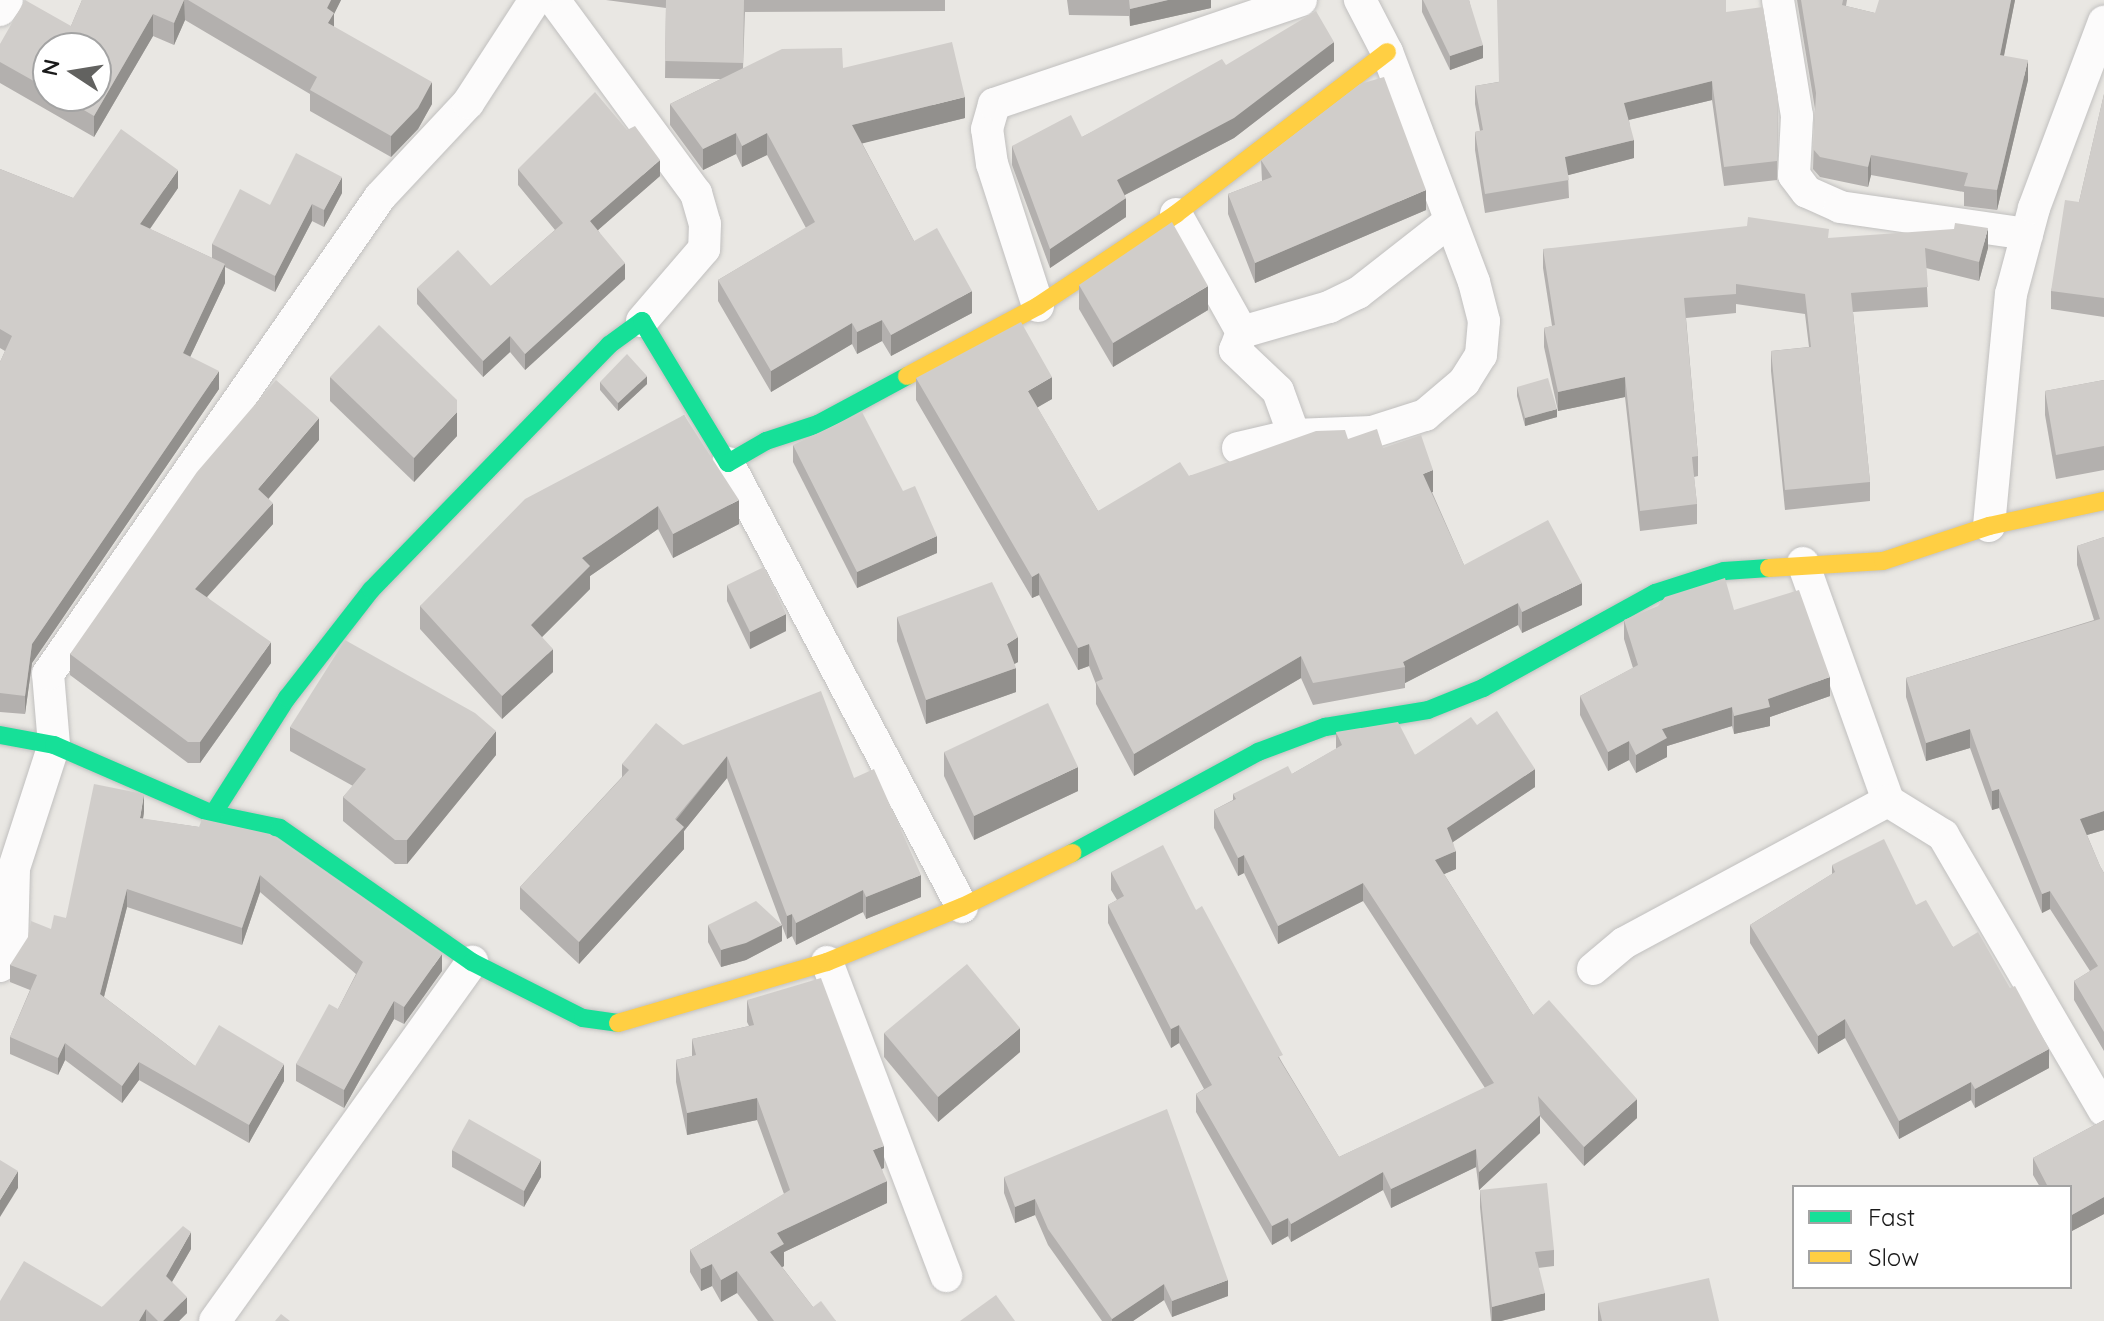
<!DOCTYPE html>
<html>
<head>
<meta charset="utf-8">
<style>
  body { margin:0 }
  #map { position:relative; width:2104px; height:1321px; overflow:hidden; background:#e9e7e3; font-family:Quicksand,sans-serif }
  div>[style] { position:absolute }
  .roads { filter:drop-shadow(0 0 2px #c1c0bf) drop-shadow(0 0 2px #c1c0bf) }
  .street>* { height:32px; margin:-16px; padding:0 16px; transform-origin:16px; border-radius:16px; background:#fcfbfb }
  .fast>* { height:18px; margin:-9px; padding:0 9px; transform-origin:9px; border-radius:9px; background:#16e098 }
  .slow>* { height:18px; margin:-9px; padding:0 9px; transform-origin:9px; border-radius:9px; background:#ffcf43 }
  .wall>* { inset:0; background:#b3b0ae }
  .shaded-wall>* { inset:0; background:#92908d }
  .building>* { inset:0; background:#d0cdca }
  span { translate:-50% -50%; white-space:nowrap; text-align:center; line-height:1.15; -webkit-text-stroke:7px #fff; paint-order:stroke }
  .legend { position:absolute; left:1792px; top:1185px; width:280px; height:104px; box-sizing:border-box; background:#fff; border:2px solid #a3a3a3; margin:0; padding:10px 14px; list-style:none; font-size:24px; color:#1a1a1a }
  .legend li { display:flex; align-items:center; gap:16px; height:40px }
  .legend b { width:40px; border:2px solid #a3a3a3 }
  .north { position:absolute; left:32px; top:32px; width:80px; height:80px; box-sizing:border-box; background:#fff; border:2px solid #a3a3a3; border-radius:50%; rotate:282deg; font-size:22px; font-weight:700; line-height:32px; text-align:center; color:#1a1a1a }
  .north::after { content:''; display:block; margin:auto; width:28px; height:36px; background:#626260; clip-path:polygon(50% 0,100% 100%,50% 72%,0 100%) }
</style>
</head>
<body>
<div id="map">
  <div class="roads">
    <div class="street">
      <i style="left:554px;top:0;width:240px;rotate:53.7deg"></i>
      <i style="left:696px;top:193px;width:32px;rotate:74deg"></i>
      <i style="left:705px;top:224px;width:25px;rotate:92deg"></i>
      <i style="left:704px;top:249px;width:95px;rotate:130.7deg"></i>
      <i style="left:1778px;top:0;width:118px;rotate:80.7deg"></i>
      <i style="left:1797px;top:116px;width:59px;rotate:92.9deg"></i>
      <i style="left:1794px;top:175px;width:21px;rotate:53deg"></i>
      <i style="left:1807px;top:192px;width:36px;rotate:24deg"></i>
      <i style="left:1840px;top:207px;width:189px;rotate:8.2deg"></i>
      <i style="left:0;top:10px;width:12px;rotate:-55deg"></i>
      <i style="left:1176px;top:214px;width:135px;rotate:60.8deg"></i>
      <i style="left:1242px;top:332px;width:19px;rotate:111deg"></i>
      <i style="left:1235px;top:350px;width:59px;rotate:43.6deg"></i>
      <i style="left:1278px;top:391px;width:47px;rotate:70deg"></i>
      <i style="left:1038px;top:306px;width:149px;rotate:-107.9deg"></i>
      <i style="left:992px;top:164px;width:35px;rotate:-98deg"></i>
      <i style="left:987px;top:129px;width:26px;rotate:-74deg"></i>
      <i style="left:994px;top:104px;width:324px;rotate:-18.7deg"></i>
      <i style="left:1242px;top:332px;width:91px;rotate:-16deg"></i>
      <i style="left:1329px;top:307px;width:32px;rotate:-26deg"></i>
      <i style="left:1358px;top:293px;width:117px;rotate:-38deg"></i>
      <i style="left:1238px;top:448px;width:57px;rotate:-13.1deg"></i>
      <i style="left:1294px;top:435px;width:78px;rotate:-2.2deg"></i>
      <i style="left:1372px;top:432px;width:56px;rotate:-17.8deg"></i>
      <i style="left:1425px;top:415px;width:51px;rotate:-40.2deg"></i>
      <i style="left:1464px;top:382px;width:32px;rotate:-58deg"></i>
      <i style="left:1481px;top:355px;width:34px;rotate:-85deg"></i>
      <i style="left:1484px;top:321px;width:40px;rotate:-104.4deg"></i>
      <i style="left:1474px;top:282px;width:246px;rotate:-110.7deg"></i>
      <i style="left:1387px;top:52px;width:59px;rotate:-117.4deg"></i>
      <i style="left:728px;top:463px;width:502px;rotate:62.21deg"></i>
      <i style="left:1989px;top:526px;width:233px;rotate:-84.6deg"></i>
      <i style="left:2011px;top:294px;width:89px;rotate:-75deg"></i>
      <i style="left:2034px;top:208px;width:199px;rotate:-69.4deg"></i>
      <i style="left:1803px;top:563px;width:253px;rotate:70.3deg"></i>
      <i style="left:1888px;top:801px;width:65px;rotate:31.7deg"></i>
      <i style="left:1943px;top:835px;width:319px;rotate:59.7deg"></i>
      <i style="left:827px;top:962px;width:336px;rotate:69.2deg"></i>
      <i style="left:0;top:966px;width:24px;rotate:-60deg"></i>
      <i style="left:12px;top:945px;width:77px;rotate:-88.5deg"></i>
      <i style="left:14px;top:868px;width:129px;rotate:-72deg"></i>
      <i style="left:54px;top:745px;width:71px;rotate:-94.8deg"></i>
      <i style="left:48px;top:674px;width:581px;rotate:-55.16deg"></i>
      <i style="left:380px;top:197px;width:129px;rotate:-46.9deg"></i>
      <i style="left:468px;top:103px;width:123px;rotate:-57deg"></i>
      <i style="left:1593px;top:969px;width:40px;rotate:-40deg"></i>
      <i style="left:1624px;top:943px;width:300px;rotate:-28.3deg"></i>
      <i style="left:215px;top:1321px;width:442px;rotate:-54.4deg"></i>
    </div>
    <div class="fast">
      <i style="left:0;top:735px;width:55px;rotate:10.5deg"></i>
      <i style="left:54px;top:745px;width:173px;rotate:23.5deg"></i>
      <i style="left:213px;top:814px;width:68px;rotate:11.8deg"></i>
      <i style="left:280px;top:828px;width:234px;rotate:34.9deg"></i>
      <i style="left:472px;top:962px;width:124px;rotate:26.8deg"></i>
      <i style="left:583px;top:1018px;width:35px;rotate:8deg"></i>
      <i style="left:213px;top:814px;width:138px;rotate:-57.5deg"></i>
      <i style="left:287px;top:698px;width:137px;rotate:-52.1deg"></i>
      <i style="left:371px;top:590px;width:342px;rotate:-45.8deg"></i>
      <i style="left:609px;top:345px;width:41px;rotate:-36deg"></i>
      <i style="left:642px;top:321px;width:166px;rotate:58.8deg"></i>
      <i style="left:728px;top:463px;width:44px;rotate:-30.1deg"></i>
      <i style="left:766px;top:441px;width:55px;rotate:-18.1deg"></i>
      <i style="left:818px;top:424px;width:101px;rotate:-28.3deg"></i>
      <i style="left:1072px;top:853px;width:212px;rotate:-28.5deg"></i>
      <i style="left:1258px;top:752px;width:72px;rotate:-20.5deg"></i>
      <i style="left:1325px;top:727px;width:104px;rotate:-9.4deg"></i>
      <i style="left:1428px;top:710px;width:59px;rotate:-21.8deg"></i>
      <i style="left:1483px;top:688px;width:196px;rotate:-28.9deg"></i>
      <i style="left:1655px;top:593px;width:72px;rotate:-17.7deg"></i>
      <i style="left:1724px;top:571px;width:45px;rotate:-3.8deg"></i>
    </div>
    <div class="slow">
      <i style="left:907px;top:376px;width:149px;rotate:-28.1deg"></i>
      <i style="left:1038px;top:306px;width:166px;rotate:-33.7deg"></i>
      <i style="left:1176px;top:214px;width:266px;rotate:-37.5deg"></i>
      <i style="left:1769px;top:568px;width:114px;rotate:-3.5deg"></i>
      <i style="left:1883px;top:561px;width:112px;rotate:-18.3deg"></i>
      <i style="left:1989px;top:526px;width:118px;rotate:-12.3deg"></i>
      <i style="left:618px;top:1023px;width:218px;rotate:-16.3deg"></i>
      <i style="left:827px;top:962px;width:146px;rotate:-22.2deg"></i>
      <i style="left:962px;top:907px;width:123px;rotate:-26.1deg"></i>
    </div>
  </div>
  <div class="wall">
    <i style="clip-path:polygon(evenodd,82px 0,341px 0,334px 14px,334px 27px,432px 104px,418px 129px,391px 157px,310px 111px,310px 94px,185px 20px,174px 45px,153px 36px,94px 137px,0 83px,0 44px,71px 26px,82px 0,48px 48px,96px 96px,48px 96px,48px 48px)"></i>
    <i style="clip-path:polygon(606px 0,945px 0,945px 11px,745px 12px,743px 68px,843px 68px,965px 118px,862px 143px,914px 241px,972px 313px,891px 356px,882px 341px,857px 354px,852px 344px,771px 392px,718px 301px,718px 280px,806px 228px,767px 155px,742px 167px,736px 154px,703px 170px,670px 125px,670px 104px,721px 79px,665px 78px,666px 8px)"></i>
    <i style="clip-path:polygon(1067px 0,1211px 0,1211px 8px,1130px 26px,1129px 16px,1069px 15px)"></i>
    <i style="clip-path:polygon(1422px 0,1469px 0,1483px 58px,1450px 70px,1422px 12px)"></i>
    <i style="clip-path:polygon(1797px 0,1847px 0,1846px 6px,1875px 13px,2015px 0,2004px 56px,2028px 80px,1997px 210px,1964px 206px,1964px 192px,1871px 175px,1868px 187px,1820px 177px,1813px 169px,1815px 109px)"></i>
    <i style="clip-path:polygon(1726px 12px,1778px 98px,1777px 180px,1724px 186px,1712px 100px,1629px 120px,1634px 158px,1568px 175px,1569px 198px,1485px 213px,1475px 150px,1475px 132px,1480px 131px,1475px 104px,1475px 86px,1498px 82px)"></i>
    <i style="clip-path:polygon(1334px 61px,1234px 138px,1125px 195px,1126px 217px,1050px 268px,1012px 165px,1012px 146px,1082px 137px,1226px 65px)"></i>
    <i style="clip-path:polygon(2104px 94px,2104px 317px,2051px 309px,2051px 291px,2079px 202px)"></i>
    <i style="clip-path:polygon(1261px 160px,1426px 210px,1255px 283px,1228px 214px,1228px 194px,1262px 181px)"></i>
    <i style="clip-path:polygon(0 169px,73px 198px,178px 188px,150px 229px,212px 258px,212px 244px,270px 205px,342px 193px,324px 227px,312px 221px,275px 292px,225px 267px,225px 283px,190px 357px,219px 389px,32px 663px,25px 714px,0 712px,0 362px,5px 351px,0 348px)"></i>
    <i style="clip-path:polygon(518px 169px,660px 176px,598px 230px,625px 279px,525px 370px,510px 352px,483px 377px,417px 304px,417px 288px,491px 286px,555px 230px,518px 185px)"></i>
    <i style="clip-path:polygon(1829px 238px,1988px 248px,1979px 281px,1926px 268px,1928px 307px,1853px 312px,1870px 482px,1870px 501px,1785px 510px,1771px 371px,1771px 351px,1809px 347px,1805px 314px,1736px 304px,1736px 313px,1686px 318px,1698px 456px,1698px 476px,1694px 477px,1697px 504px,1697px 524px,1640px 531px,1625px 397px,1558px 411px,1544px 347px,1544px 328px,1552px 326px,1543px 268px,1543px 249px)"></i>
    <i style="clip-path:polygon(1079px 285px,1208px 310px,1113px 367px,1079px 309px)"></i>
    <i style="clip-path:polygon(330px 377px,457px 436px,414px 482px,330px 401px)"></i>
    <i style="clip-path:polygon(916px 378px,1052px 399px,1037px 407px,1098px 511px,1189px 476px,1348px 439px,1383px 448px,1433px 492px,1432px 492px,1464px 565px,1582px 605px,1522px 633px,1518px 625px,1405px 683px,1405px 688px,1313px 705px,1301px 678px,1134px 776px,1096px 704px,1096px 684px,1089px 666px,1078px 670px,1039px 595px,1032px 598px,916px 400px)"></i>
    <i style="clip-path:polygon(2104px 380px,2104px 470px,2056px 479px,2045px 415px,2045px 391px)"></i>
    <i style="clip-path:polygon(600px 382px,647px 384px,618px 411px,600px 390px)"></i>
    <i style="clip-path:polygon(1517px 387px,1557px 417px,1525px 426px,1517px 396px)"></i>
    <i style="clip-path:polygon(684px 415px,739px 524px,673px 558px,658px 529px,590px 576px,590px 589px,542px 637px,553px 672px,502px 719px,420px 629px,420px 606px)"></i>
    <i style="clip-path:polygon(319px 440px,268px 498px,273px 524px,207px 597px,271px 663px,200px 763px,188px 763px,70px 675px,70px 654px)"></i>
    <i style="clip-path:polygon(793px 445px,937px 553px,857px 588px,793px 462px)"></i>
    <i style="clip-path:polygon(2104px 537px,2104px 830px,2087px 835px,2100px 866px,2104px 873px,2104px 1051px,2074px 1000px,2074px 981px,2090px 971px,2050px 909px,2042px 913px,1999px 808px,1992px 810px,1970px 748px,1926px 761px,1906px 697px,1906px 678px,2094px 620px,2077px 565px,2077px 546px)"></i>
    <i style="clip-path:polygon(727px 585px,786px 631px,750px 649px,727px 601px)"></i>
    <i style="clip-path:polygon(1734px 610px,1830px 696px,1770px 717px,1770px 726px,1734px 734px,1732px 726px,1667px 746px,1667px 757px,1636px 773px,1629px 760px,1608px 771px,1580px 715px,1580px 696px,1633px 668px,1624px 639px,1624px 620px)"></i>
    <i style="clip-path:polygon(897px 617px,1018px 662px,1014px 664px,1016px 692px,926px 724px,897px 641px)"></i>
    <i style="clip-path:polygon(1477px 725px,1535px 787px,1453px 842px,1456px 869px,1444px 874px,1533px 1015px,1637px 1118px,1584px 1166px,1540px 1116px,1540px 1133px,1479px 1190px,1476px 1167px,1391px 1208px,1383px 1190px,1291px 1242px,1288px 1236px,1272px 1245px,1196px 1112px,1196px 1094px,1204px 1089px,1179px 1043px,1171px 1048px,1108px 923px,1108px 905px,1117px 900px,1111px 890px,1111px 872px,1196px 910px,1283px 1064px,1339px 1157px,1485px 1088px,1363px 901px,1278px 944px,1244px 873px,1238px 876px,1214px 828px,1214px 810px,1233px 800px,1233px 794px,1292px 774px,1336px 749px,1336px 732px,1415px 755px)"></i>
    <i style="clip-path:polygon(290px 727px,496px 755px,407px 864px,395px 864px,343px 821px,343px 797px,353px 786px,290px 751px)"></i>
    <i style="clip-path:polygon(683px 745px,854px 778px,921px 897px,866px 919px,863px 912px,796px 945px,792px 936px,787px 939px,727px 778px,684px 831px,684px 849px,579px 964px,520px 909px,520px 887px,622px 777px,622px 764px)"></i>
    <i style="clip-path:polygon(944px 752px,1078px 791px,974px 840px,944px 776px)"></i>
    <i style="clip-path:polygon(144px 812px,143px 819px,199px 827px,442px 971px,404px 1024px,394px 1019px,344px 1108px,296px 1081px,296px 1064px,338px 1009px,356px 974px,260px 892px,242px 945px,127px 907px,104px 997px,195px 1066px,284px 1081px,249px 1143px,139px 1080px,122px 1103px,65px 1060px,58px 1075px,10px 1054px,10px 1037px,30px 990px,10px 982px,10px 965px,51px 929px,66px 918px)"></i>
    <i style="clip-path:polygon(1832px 865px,1916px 905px,1953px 947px,2049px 1068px,1975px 1108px,1971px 1100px,1899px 1139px,1845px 1038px,1818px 1054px,1750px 943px,1750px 925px,1832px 874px)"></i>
    <i style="clip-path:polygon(708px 925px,782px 941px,746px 960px,721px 967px,708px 942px)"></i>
    <i style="clip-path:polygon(747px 1000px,884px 1168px,882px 1169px,887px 1203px,784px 1252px,784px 1266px,782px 1267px,813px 1307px,836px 1321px,758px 1321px,737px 1293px,721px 1302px,712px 1286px,701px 1291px,690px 1272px,690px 1250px,784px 1194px,757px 1120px,687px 1135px,676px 1082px,676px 1060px,692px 1056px,692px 1039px,749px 1026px,747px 1022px)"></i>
    <i style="clip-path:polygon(884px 1033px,1020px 1052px,938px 1122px,884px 1057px)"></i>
    <i style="clip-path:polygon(2104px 1120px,2104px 1214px,2070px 1232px,2070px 1187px,2040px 1187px,2033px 1175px,2033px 1158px)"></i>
    <i style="clip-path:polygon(452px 1150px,541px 1177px,524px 1207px,452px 1167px)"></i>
    <i style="clip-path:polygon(1004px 1177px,1228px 1296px,1172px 1317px,1164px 1300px,1133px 1321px,1102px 1321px,1048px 1245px,1035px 1215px,1015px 1223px,1004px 1193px)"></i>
    <i style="clip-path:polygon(1480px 1190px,1554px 1250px,1554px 1266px,1538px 1268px,1545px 1310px,1501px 1321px,1491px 1321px,1480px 1207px)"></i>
    <i style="clip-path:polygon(191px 1249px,172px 1282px,187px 1313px,179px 1321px,0 1321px,102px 1307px)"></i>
    <i style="clip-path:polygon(1598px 1303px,1719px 1321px,1598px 1321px)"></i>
  </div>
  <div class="shaded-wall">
    <i style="clip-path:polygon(184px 0,185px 20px,174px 45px,174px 23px)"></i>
    <i style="clip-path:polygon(331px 0,341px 0,334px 14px,334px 34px,328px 45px,327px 8px)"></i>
    <i style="clip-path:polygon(1168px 0,1211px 0,1211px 8px,1130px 26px,1130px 9px)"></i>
    <i style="clip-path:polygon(2011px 0,2015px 0,2000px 75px,2000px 55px)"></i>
    <i style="clip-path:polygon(153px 14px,153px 36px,94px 137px,94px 116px)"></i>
    <i style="clip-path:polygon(1334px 42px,1334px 61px,1234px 138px,1117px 199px,1117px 180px)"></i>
    <i style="clip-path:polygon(1483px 45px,1483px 58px,1450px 70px,1450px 56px)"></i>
    <i style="clip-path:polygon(2028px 60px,2028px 80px,1997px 210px,1997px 190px)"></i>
    <i style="clip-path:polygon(1712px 81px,1712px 100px,1624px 121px,1624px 103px)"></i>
    <i style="clip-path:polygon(432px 82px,432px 104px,418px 129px,391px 157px,391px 136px)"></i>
    <i style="clip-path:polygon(965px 97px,965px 118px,852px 146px,852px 125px)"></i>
    <i style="clip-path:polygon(736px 133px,736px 154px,703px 170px,703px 149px)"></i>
    <i style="clip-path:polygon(767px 133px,767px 155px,742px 167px,742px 146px)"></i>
    <i style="clip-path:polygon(1634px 140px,1634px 158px,1565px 176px,1565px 157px)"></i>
    <i style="clip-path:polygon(1871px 155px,1871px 175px,1868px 187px,1868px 167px)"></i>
    <i style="clip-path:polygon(660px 160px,660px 176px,590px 237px,590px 221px)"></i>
    <i style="clip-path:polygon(178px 170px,178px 188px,140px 243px,140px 224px)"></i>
    <i style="clip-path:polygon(342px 177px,342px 193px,324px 227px,324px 210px)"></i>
    <i style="clip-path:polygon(1426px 190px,1426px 210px,1255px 283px,1255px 263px)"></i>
    <i style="clip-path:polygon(1126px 198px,1126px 217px,1050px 268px,1050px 249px)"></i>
    <i style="clip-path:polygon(312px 204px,312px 221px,275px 292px,275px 276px)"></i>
    <i style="clip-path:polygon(1988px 228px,1988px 248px,1979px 281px,1979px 262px)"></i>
    <i style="clip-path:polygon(625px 263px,625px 279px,525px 370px,525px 354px)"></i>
    <i style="clip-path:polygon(225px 264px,225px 283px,183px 372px,183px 353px)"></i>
    <i style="clip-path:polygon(1208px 286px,1208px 310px,1113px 367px,1113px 343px)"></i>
    <i style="clip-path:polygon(972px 291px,972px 313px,891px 356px,891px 335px)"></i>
    <i style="clip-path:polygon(882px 320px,882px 341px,857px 354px,857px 332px)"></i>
    <i style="clip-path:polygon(852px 323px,852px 344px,771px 392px,771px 371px)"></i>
    <i style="clip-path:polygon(510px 336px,510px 352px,483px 377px,483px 361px)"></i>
    <i style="clip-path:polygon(219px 371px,219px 389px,32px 663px,25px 714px,25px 696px,32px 644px)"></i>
    <i style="clip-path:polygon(647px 376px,647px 384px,618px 411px,618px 403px)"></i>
    <i style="clip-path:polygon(1052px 377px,1052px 399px,1028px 413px,1028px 391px)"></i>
    <i style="clip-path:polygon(1625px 377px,1625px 397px,1558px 411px,1558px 392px)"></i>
    <i style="clip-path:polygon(1557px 409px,1557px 417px,1525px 426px,1525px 418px)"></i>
    <i style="clip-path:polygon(457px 412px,457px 436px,414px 482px,414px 458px)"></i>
    <i style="clip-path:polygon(319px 418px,319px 440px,258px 511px,258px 489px)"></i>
    <i style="clip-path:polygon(1433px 470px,1433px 492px,1423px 495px,1423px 474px)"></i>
    <i style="clip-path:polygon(739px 500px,739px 524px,673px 558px,673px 534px)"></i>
    <i style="clip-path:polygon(273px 503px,273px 524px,195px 610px,195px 589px)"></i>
    <i style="clip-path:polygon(658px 506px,658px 529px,590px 576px,590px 589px,531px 648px,531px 625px,582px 558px)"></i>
    <i style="clip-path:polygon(937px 536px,937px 553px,857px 588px,857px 572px)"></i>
    <i style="clip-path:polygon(1039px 573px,1039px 595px,1032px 598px,1032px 577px)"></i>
    <i style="clip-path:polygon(1582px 583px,1582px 605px,1522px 633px,1522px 612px)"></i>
    <i style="clip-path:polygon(1518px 603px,1518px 625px,1405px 683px,1405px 667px,1403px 662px)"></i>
    <i style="clip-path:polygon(786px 614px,786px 631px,750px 649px,750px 632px)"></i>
    <i style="clip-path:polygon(1018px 637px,1018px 662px,1007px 668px,1007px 644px)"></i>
    <i style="clip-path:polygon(271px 642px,271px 663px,200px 763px,200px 742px)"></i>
    <i style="clip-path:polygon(1089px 644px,1089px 666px,1078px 670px,1078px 648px)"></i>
    <i style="clip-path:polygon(553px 649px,553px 672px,502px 719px,502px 696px)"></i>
    <i style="clip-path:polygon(1301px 656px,1301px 678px,1134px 776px,1134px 754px)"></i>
    <i style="clip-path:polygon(1016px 668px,1016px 692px,926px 724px,926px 700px)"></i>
    <i style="clip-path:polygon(1830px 677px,1830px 696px,1770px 717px,1770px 726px,1734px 734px,1734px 716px,1768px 699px)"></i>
    <i style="clip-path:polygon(1732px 707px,1732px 726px,1667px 746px,1667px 757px,1636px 773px,1636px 755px,1662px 729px)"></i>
    <i style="clip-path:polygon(1970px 729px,1970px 748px,1926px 761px,1926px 743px)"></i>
    <i style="clip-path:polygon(496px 731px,496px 755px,407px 864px,407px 840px)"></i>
    <i style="clip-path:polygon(1629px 741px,1629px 760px,1608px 771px,1608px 752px)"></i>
    <i style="clip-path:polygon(727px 756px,727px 778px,684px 831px,684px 849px,579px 964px,579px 942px)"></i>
    <i style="clip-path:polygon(1078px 767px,1078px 791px,974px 840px,974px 816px)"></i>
    <i style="clip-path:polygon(1535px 769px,1535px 787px,1447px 846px,1447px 828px)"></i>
    <i style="clip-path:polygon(1999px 789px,1999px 808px,1992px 810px,1992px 791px)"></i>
    <i style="clip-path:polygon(144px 794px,144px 812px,140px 836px,140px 818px)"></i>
    <i style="clip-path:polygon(2104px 811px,2104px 830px,2080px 837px,2080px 819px)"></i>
    <i style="clip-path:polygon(1456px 851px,1456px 869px,1435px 878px,1435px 860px)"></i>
    <i style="clip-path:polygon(1244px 855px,1244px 873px,1238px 876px,1238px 858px)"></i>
    <i style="clip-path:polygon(260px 875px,260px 892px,242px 945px,242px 928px)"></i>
    <i style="clip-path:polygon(921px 875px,921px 897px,866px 919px,866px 897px)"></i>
    <i style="clip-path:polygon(1363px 883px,1363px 901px,1278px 944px,1278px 926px)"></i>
    <i style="clip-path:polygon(127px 889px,127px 907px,100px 1012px,100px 994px)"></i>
    <i style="clip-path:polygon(863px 890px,863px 912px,796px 945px,796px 923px)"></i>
    <i style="clip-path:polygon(2050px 891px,2050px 909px,2042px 913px,2042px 894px)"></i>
    <i style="clip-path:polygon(792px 914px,792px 936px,787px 939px,787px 916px)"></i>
    <i style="clip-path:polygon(782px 925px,782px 941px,746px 960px,721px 967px,721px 950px)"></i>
    <i style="clip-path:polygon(442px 954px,442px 971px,404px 1024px,404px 1007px)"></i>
    <i style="clip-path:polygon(394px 1001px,394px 1019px,344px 1108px,344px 1090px)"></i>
    <i style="clip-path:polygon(1845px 1019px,1845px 1038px,1818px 1054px,1818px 1036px)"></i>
    <i style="clip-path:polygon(1179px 1025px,1179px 1043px,1171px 1048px,1171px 1029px)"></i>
    <i style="clip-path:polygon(1020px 1028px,1020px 1052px,938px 1122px,938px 1097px)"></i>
    <i style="clip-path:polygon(65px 1043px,65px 1060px,58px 1075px,58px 1058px)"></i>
    <i style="clip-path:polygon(2049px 1049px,2049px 1068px,1975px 1108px,1975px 1089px)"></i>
    <i style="clip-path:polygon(139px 1062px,139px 1080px,122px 1103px,122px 1086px)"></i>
    <i style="clip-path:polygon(284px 1064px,284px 1081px,249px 1143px,249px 1125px)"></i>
    <i style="clip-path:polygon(1971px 1082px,1971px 1100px,1899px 1139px,1899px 1121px)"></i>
    <i style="clip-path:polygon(757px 1098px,757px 1120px,687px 1135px,687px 1113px)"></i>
    <i style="clip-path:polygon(1637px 1099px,1637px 1118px,1584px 1166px,1584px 1147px)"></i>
    <i style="clip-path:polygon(1540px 1115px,1540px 1133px,1479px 1190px,1479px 1172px)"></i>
    <i style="clip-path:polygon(884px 1146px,884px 1168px,873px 1172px,873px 1150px)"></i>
    <i style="clip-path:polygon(1476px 1149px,1476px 1167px,1391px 1208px,1391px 1189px)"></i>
    <i style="clip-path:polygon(541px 1160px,541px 1177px,524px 1207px,524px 1191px)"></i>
    <i style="clip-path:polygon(18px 1171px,18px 1188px,0 1217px,0 1200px)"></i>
    <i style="clip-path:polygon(1383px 1172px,1383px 1190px,1291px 1242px,1291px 1224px)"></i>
    <i style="clip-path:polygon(887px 1181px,887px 1203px,784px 1252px,784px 1266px,770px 1274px,770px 1252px,777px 1233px)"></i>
    <i style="clip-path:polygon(2104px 1197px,2104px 1214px,2070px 1232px,2070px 1216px)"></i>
    <i style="clip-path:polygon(1035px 1199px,1035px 1215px,1015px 1223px,1015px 1207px)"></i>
    <i style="clip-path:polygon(1288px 1218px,1288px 1236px,1272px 1245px,1272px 1226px)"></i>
    <i style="clip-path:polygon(191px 1232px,191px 1249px,166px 1292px,166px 1276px)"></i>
    <i style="clip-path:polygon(712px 1264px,712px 1286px,701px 1291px,701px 1269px)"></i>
    <i style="clip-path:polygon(737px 1271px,737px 1293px,721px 1302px,721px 1280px)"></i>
    <i style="clip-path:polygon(1228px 1280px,1228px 1296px,1172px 1317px,1172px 1301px)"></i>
    <i style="clip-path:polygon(1164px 1284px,1164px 1300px,1133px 1321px,1112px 1321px,1112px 1319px)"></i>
    <i style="clip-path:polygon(1545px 1293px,1545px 1310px,1501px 1321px,1492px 1321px,1492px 1307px)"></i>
    <i style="clip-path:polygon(187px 1297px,187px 1313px,179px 1321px,163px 1321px)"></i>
    <i style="clip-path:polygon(146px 1309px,146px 1321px,139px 1321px)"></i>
  </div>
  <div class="building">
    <i style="clip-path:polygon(25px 0,71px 26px,82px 0,184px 0,174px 23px,153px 14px,94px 116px,60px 96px,96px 96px,96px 48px,48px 48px,48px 89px,0 62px,0 44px)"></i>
    <i style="clip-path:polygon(188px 0,331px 0,327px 8px,334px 13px,328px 23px,432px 82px,418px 108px,391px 136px,310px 90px,317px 77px)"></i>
    <i style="clip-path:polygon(666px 0,744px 0,743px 63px,665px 61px)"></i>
    <i style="clip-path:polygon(1129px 0,1168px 0,1130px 9px)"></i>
    <i style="clip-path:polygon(1423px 0,1469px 0,1483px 45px,1450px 56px)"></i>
    <i style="clip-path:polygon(1497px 0,1726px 0,1726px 12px,1763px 7px,1778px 98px,1777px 161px,1724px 167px,1712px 81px,1624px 103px,1634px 140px,1565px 157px,1569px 180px,1485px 194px,1475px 132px,1483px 130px,1475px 86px,1499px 82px)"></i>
    <i style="clip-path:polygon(1801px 0,1843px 0,1842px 5px,1875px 13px,1879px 0,2011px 0,2000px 55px,2028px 60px,1997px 190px,1964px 186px,1968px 173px,1871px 155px,1868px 167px,1820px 157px,1813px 149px,1816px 93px)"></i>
    <i style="clip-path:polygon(1316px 11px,1334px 42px,1234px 118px,1117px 180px,1126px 198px,1050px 249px,1012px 146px,1071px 115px,1082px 137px,1222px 59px,1226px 65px)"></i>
    <i style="clip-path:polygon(952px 42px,965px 97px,852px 125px,914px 241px,937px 228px,972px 291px,891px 335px,882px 320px,857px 332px,852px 323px,771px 371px,718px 280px,815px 222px,767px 133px,742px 146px,736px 133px,703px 149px,670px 104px,782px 49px,842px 48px,843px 68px)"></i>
    <i style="clip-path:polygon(1384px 77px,1426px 190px,1255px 263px,1228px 194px,1272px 177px,1261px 160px,1360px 84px)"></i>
    <i style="clip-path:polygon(595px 92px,627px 130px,635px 126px,660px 160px,590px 221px,625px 263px,525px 354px,510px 336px,483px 361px,417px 288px,458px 250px,491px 286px,563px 223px,518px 169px)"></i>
    <i style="clip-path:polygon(2104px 94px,2104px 298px,2051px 291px,2065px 200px,2079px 202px)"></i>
    <i style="clip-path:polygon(121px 129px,178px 170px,140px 224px,225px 264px,183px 353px,219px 371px,32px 644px,25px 696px,0 693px,0 362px,12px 336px,0 329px,0 169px,73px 198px)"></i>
    <i style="clip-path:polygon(296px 153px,342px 177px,324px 210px,312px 204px,275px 276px,212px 244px,240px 189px,270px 205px)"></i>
    <i style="clip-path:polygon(1748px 217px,1829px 229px,1828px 238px,1954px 229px,1955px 223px,1988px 228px,1979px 262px,1925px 248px,1928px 287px,1851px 293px,1870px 482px,1785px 490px,1771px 351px,1811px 347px,1805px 294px,1736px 284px,1736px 294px,1684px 298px,1698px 456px,1692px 457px,1697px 504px,1640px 511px,1625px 377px,1558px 392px,1544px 328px,1555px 325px,1543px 249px,1747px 226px)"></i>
    <i style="clip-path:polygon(1172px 222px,1208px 286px,1113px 343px,1079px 285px)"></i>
    <i style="clip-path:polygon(1021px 322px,1052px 377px,1028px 391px,1098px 511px,1180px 462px,1189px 476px,1316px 431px,1345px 430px,1348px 439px,1377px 429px,1383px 448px,1421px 435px,1433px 470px,1423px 474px,1464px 565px,1548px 520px,1582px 583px,1522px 612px,1518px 603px,1403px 662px,1405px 667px,1313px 683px,1301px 656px,1134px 754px,1096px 682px,1103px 679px,1089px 644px,1078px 648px,1039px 573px,1032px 577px,916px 378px)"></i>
    <i style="clip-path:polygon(379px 325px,457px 400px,457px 412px,414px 458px,330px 377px)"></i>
    <i style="clip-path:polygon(627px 354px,647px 376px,618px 403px,600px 382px)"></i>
    <i style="clip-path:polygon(1548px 378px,1557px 409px,1525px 418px,1517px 387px)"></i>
    <i style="clip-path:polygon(276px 380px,319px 418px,258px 489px,273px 503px,195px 589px,271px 642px,200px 742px,188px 742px,70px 654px,197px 472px)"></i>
    <i style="clip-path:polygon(2104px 380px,2104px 446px,2056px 455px,2045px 391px)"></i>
    <i style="clip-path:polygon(862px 412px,903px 491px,915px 486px,937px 536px,857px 572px,793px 445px)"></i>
    <i style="clip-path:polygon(684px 415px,739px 500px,673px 534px,658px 506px,582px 558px,590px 566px,531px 625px,553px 649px,502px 696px,420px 606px,525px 499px)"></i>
    <i style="clip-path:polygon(2104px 537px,2104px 811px,2080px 819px,2100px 866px,2104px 873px,2104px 1032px,2074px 981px,2098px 966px,2050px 891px,2042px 894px,1999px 789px,1992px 791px,1970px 729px,1926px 743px,1906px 678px,2100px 619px,2077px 546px)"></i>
    <i style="clip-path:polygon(764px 567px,786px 614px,750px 632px,727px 585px)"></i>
    <i style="clip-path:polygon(1725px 578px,1734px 610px,1799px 590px,1830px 677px,1768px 699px,1770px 707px,1734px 716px,1732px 707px,1662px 729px,1667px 738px,1636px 755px,1629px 741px,1608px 752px,1580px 696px,1638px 665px,1624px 620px,1658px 606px,1665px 597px)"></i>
    <i style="clip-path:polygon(992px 582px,1018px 637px,1007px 644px,1016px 668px,926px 700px,897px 617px)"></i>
    <i style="clip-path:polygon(345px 640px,475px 713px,496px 731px,407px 840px,395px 840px,343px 797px,366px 769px,290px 727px)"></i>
    <i style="clip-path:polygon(821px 691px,854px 778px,874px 769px,921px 875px,866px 897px,863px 890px,796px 923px,792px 914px,787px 916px,727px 756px,675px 819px,684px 827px,579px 942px,520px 887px,629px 770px,622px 764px,656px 723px,683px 745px)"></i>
    <i style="clip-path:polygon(1048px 703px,1078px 767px,974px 816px,944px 752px)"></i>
    <i style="clip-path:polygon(1497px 711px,1535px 769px,1447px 828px,1456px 851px,1435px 860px,1533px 1015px,1549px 1000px,1637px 1099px,1584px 1147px,1538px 1096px,1540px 1115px,1479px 1172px,1476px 1149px,1391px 1189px,1383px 1172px,1291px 1224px,1288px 1218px,1272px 1226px,1196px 1094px,1212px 1085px,1179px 1025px,1171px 1029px,1108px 905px,1124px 896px,1111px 872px,1163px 845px,1196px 910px,1202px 906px,1248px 991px,1283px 1055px,1278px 1057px,1339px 1157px,1494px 1083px,1363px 883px,1278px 926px,1244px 855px,1238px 858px,1214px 810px,1236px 799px,1233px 794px,1288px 766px,1292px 774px,1342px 745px,1336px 732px,1398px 722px,1415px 755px,1471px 717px,1477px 725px)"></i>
    <i style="clip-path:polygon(94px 784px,144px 794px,140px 818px,199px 827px,202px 819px,270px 834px,442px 954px,404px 1007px,394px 1001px,344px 1090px,296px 1064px,329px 1004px,338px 1009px,363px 962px,260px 875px,242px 928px,127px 889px,100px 994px,195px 1066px,219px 1025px,284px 1064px,249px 1125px,139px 1062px,122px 1086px,65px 1043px,58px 1058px,10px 1037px,37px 975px,10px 965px,28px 937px,31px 921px,51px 929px,54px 915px,66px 918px)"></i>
    <i style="clip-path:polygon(1884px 839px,1916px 905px,1926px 900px,1953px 947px,1978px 932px,2010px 988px,2015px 986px,2049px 1049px,1975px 1089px,1971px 1082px,1899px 1121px,1845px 1019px,1818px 1036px,1750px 925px,1835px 872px,1832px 865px)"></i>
    <i style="clip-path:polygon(756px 901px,782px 925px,746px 943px,721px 950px,708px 925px)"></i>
    <i style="clip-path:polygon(967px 964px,1020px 1028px,938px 1097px,884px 1033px)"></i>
    <i style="clip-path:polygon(821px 978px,884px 1146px,873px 1150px,887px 1181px,777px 1233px,784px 1244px,770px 1252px,813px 1307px,821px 1301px,836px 1321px,774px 1321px,737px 1271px,721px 1280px,712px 1264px,701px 1269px,690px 1250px,790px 1190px,757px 1098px,687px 1113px,676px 1060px,696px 1055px,692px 1039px,754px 1025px,747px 1000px)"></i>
    <i style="clip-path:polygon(1167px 1109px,1228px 1280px,1172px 1301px,1164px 1284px,1112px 1319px,1048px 1229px,1035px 1199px,1015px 1207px,1004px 1177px)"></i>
    <i style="clip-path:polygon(469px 1119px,541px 1160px,524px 1191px,452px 1150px)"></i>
    <i style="clip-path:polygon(2104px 1120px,2104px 1197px,2070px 1216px,2070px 1187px,2048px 1187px,2033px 1158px)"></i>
    <i style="clip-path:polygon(0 1160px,18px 1171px,0 1200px)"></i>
    <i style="clip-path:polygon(1547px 1183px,1554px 1250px,1535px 1252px,1545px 1293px,1492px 1307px,1480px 1190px)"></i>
    <i style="clip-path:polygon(183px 1226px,191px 1232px,166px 1276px,187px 1297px,163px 1321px,158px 1321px,146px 1309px,139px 1321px,0 1321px,0 1301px,24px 1261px,102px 1307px)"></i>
    <i style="clip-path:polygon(1709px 1278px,1719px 1321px,1602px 1321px,1598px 1303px)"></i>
    <i style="clip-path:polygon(996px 1295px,1015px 1321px,960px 1321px)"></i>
    <i style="clip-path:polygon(281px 1314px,290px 1321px,275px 1321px)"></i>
  </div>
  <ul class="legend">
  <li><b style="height:10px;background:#16e098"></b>Fast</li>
  <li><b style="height:10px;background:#ffcf43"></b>Slow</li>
  </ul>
  <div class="north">N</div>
</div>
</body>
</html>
